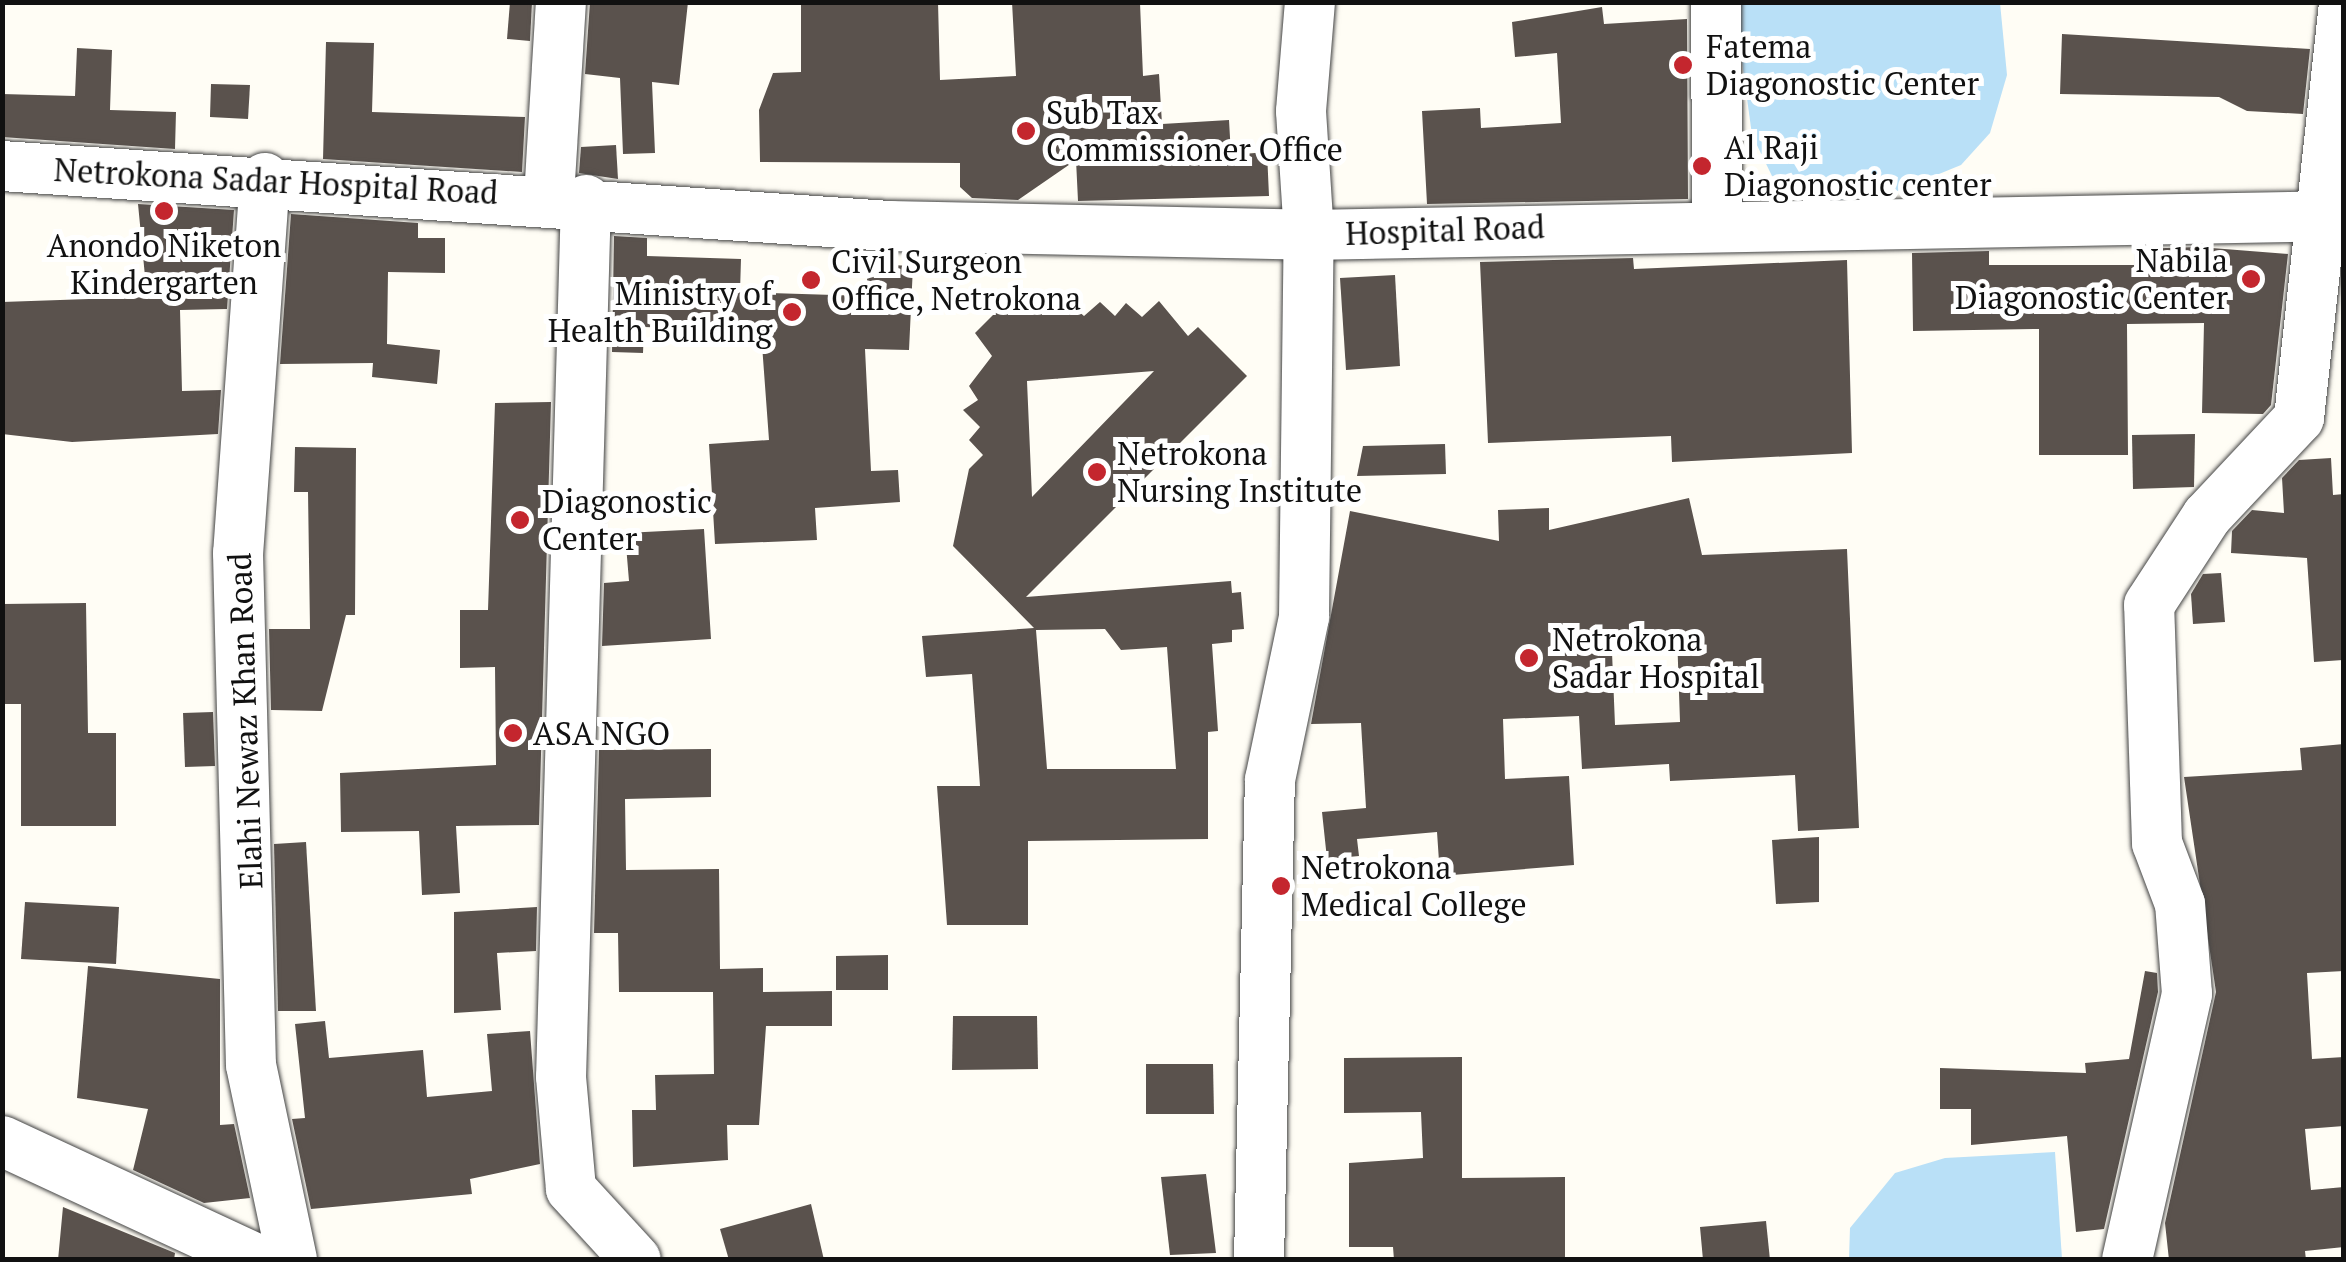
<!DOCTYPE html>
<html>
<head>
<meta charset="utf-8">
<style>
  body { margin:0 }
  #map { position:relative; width:2346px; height:1262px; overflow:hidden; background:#fffdf5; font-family:"PT Serif",serif }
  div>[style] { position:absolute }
  .water>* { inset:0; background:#b9e0f7 }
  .building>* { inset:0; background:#5a524d }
  .roads { filter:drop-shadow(0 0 2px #444) drop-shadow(0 0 2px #444) }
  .minor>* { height:50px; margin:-25px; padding:0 25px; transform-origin:25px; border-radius:25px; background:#fff }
  .dots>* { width:28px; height:28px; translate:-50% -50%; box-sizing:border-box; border:5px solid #fff; border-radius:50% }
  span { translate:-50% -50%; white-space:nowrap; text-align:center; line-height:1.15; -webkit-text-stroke:10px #fff; paint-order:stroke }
  .poi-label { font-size:32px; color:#111 }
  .left { translate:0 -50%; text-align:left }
  .right { translate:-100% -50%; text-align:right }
  .street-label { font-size:32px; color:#111 }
  .frame { position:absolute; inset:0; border:5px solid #111; pointer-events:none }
</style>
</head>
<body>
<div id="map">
  <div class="water">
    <i style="clip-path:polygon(1734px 3px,2000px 3px,2007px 75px,1990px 133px,1961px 165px,1890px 194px,1831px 202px,1772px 176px,1752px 135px)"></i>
    <i style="clip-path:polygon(2055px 1152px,2062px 1259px,1849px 1259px,1850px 1228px,1895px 1173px,1945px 1158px)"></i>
  </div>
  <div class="building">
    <i style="clip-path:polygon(510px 2px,532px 2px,530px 41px,507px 39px)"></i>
    <i style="clip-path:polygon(590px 2px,688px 2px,679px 85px,652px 82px,655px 153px,623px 154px,620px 78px,585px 74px)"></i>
    <i style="clip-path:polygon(801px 2px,938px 2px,940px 80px,1016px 76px,1012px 2px,1140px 3px,1143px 76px,1159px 74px,1162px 124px,1229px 120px,1231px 155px,1267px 152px,1269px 196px,1078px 201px,1076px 160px,1018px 200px,972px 198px,960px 187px,960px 163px,760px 162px,759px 110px,773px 73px,801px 72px)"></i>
    <i style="clip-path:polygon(1602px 7px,1604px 24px,1687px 19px,1688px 199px,1427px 204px,1422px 111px,1480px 108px,1481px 128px,1561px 123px,1557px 53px,1515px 57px,1512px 22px)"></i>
    <i style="clip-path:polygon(2062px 34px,2310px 49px,2303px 114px,2247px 111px,2219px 97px,2060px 94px)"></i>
    <i style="clip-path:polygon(326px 42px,374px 43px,372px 112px,525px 117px,522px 172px,323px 159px)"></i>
    <i style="clip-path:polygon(77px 48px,112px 50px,110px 110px,176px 112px,175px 149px,2px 137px,2px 94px,75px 96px)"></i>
    <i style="clip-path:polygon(211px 84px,250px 85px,248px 119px,210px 117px)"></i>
    <i style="clip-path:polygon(616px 145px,618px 179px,579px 173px,581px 147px)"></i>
    <i style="clip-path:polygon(138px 204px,234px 210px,227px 309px,180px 310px,182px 391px,221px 390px,218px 434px,72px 442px,2px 434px,2px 302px,147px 297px)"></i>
    <i style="clip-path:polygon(291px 214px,418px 223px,418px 238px,445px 238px,445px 273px,388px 272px,387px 344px,440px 350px,437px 384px,372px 377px,373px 363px,280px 364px)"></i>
    <i style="clip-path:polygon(614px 236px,647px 238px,647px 256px,741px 259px,740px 292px,866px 296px,868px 264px,913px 266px,909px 350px,865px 349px,871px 471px,898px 470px,900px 502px,815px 508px,817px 540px,715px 544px,709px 444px,769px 440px,761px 331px,644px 327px,643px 353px,612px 352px)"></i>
    <i style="clip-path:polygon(2199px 247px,2288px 254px,2271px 405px,2263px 414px,2202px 413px,2204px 323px,2127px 324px,2128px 455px,2039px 455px,2039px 329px,1913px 331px,1912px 253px,1989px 251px,1989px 265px,2134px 265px,2134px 249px)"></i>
    <i style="clip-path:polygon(1633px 258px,1634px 269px,1847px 260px,1852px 453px,1672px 462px,1671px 436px,1488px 443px,1480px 262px)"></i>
    <i style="clip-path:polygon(1395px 275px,1400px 366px,1346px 370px,1340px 278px)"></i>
    <i style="clip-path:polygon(evenodd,1043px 300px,1058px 315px,1070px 304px,1084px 316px,1100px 302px,1115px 316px,1126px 303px,1142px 317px,1159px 301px,1188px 336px,1198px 327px,1247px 376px,1026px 597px,1231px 581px,1232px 593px,1241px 592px,1244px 629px,1232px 630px,1232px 642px,1212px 644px,1218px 731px,1208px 732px,1208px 839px,1028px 841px,1028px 925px,947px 925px,937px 786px,980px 786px,972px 674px,926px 677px,922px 636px,1034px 628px,953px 546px,969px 469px,983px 455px,969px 440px,980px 427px,963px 410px,978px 400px,969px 386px,992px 356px,975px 333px,1006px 302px,1026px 314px,1043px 300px,1154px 371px,1032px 497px,1027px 381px,1154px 371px,1043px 300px,1105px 629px,1121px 650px,1167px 647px,1176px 769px,1047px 769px,1036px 630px,1105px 629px)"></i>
    <i style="clip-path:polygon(551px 402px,539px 825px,456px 826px,460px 893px,422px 895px,419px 831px,341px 832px,340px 773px,496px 765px,495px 667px,460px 668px,460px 610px,488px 610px,495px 403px)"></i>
    <i style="clip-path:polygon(2195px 434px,2194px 487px,2133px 489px,2132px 435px)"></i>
    <i style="clip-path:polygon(1445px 444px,1446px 474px,1357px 476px,1363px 446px)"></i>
    <i style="clip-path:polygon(295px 447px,356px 448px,355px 615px,346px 615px,322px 711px,271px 710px,269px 629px,310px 629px,308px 492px,294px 492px)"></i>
    <i style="clip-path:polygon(2331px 458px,2333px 495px,2344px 494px,2343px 660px,2314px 662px,2307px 558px,2231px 553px,2232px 531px,2252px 510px,2284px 513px,2282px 478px,2299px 460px)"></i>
    <i style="clip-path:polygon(evenodd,1689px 498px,1702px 555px,1847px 549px,1859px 828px,1798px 831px,1795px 775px,1670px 781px,1669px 764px,1582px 769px,1579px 716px,1503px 719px,1505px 779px,1569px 776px,1574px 865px,1440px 876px,1437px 832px,1357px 839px,1359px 856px,1327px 859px,1322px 812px,1366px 808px,1361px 723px,1311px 724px,1350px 511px,1499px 541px,1498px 510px,1549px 508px,1549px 530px,1689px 498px,1677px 634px,1680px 722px,1615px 725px,1612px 652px,1677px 634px)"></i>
    <i style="clip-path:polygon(704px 529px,711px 639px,602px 646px,604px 583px,629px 581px,625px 533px)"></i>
    <i style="clip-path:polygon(2221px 573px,2225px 622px,2193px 624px,2191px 594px,2203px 574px)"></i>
    <i style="clip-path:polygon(86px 603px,88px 733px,116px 733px,116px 826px,21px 826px,21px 704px,2px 704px,2px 604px)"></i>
    <i style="clip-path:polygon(213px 712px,215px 766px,185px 767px,183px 713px)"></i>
    <i style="clip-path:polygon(2344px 744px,2344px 971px,2307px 973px,2312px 1059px,2344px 1057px,2344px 1126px,2305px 1129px,2311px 1190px,2344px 1187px,2344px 1247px,2305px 1251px,2306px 1260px,2169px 1260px,2165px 1223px,2216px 992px,2184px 777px,2302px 770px,2300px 748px)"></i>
    <i style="clip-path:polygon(711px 749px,711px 797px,625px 799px,626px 870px,719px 869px,720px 969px,763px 968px,763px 992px,832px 991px,832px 1026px,766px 1026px,759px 1125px,727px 1125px,728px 1160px,633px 1167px,632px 1110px,656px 1110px,655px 1075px,714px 1074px,713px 992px,619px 992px,618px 933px,594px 933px,599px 750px)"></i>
    <i style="clip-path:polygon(1819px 837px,1819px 902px,1776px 904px,1772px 840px)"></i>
    <i style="clip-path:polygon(306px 842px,316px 1011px,278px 1011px,274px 844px)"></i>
    <i style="clip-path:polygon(25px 902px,119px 907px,116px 964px,21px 959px)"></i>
    <i style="clip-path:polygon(537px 907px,536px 951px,497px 953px,501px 1010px,454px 1013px,454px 912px)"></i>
    <i style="clip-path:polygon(888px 955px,888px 990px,836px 990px,836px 956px)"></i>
    <i style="clip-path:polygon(88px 966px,220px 979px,220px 1125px,234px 1124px,250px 1198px,204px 1203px,133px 1170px,148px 1109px,77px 1098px)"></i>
    <i style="clip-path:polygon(2145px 971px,2157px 973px,2158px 992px,2104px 1229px,2076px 1232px,2067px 1136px,1971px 1145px,1971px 1109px,1940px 1109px,1940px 1068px,2086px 1073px,2085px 1063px,2129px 1059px)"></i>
    <i style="clip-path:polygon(953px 1016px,1037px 1016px,1038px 1069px,952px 1070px)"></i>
    <i style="clip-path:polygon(325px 1021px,329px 1058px,423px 1050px,427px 1097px,492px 1091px,487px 1034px,530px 1031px,540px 1164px,470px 1179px,472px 1194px,311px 1209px,292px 1119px,305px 1118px,295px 1024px)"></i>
    <i style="clip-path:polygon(1462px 1057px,1462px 1178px,1565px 1177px,1565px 1260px,1394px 1260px,1393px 1247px,1349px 1247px,1349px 1163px,1423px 1158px,1421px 1112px,1344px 1113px,1344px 1058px)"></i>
    <i style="clip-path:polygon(1146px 1064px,1213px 1064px,1214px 1114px,1146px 1114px)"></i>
    <i style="clip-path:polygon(1206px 1174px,1216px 1253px,1170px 1255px,1161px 1177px)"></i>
    <i style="clip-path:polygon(811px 1204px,824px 1260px,729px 1260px,720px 1229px)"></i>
    <i style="clip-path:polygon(63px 1207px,175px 1253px,174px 1260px,58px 1260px)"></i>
    <i style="clip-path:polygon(1766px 1221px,1770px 1260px,1703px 1260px,1700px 1227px)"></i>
  </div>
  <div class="roads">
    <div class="minor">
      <i style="left:1716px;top:2px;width:220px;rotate:89.7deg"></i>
      <i style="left:2px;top:166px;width:889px;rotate:3.87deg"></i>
      <i style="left:889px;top:226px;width:420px;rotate:1.2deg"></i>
      <i style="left:1309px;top:235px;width:1035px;rotate:-1.05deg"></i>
      <i style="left:265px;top:178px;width:376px;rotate:94.1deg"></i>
      <i style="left:238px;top:553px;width:512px;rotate:88.55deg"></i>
      <i style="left:251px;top:1065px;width:199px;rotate:78.1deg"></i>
      <i style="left:549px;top:197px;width:195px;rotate:-86.5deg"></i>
      <i style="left:586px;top:200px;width:877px;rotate:91.63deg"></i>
      <i style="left:561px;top:1077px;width:112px;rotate:84.9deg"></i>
      <i style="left:571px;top:1189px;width:96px;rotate:47.5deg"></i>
      <i style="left:2px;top:1141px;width:282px;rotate:24.9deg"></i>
      <i style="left:1259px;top:1260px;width:480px;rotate:-88.7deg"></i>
      <i style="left:1270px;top:780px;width:167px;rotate:-78.2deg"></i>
      <i style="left:1304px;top:617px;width:382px;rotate:-89.3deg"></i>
      <i style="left:1309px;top:235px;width:124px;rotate:-93.7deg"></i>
      <i style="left:1301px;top:111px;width:109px;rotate:-85.3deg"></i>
      <i style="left:2127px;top:1260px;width:273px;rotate:-77.3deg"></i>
      <i style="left:2187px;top:994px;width:90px;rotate:-94.4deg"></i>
      <i style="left:2180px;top:904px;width:65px;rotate:-110.7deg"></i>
      <i style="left:2157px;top:843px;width:238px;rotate:-91.9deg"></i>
      <i style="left:2149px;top:605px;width:106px;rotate:-56.9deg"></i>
      <i style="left:2207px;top:516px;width:134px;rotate:-46.8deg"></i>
      <i style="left:2299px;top:418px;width:414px;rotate:-83.8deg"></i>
    </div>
  </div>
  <div class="dots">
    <i style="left:1683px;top:65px;background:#c4262e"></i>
    <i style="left:1026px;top:131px;background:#c4262e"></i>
    <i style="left:1702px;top:166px;background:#c4262e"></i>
    <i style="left:164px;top:211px;background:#c4262e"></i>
    <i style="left:2251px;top:279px;background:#c4262e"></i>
    <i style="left:811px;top:280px;background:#c4262e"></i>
    <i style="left:792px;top:312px;background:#c4262e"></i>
    <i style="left:1097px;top:472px;background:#c4262e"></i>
    <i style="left:520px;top:520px;background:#c4262e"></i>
    <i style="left:1529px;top:658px;background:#c4262e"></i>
    <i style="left:513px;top:733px;background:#c4262e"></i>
    <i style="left:1281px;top:886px;background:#c4262e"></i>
  </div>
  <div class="poi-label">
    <span class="left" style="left:1706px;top:65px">Fatema<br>Diagonostic Center</span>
    <span class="left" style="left:1046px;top:131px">Sub Tax<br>Commissioner Office</span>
    <span class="left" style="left:1724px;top:166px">Al Raji<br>Diagonostic center</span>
    <span style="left:164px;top:264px">Anondo Niketon<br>Kindergarten</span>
    <span class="right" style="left:2228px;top:279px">Nabila<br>Diagonostic Center</span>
    <span class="left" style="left:831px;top:280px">Civil Surgeon<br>Office, Netrokona</span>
    <span class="right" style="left:772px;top:312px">Ministry of<br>Health Building</span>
    <span class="left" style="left:1117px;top:472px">Netrokona<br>Nursing Institute</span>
    <span class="left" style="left:542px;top:520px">Diagonostic<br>Center</span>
    <span class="left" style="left:1552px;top:658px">Netrokona<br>Sadar Hospital</span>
    <span class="left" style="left:533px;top:733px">ASA NGO</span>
    <span class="left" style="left:1301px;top:886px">Netrokona<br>Medical College</span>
  </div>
  <div class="street-label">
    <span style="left:276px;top:181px;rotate:3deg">Netrokona Sadar Hospital Road</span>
    <span style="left:1445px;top:230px;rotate:-2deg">Hospital Road</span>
    <span style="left:245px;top:721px;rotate:-92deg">Elahi Newaz Khan Road</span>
  </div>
  <div class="frame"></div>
</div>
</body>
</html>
